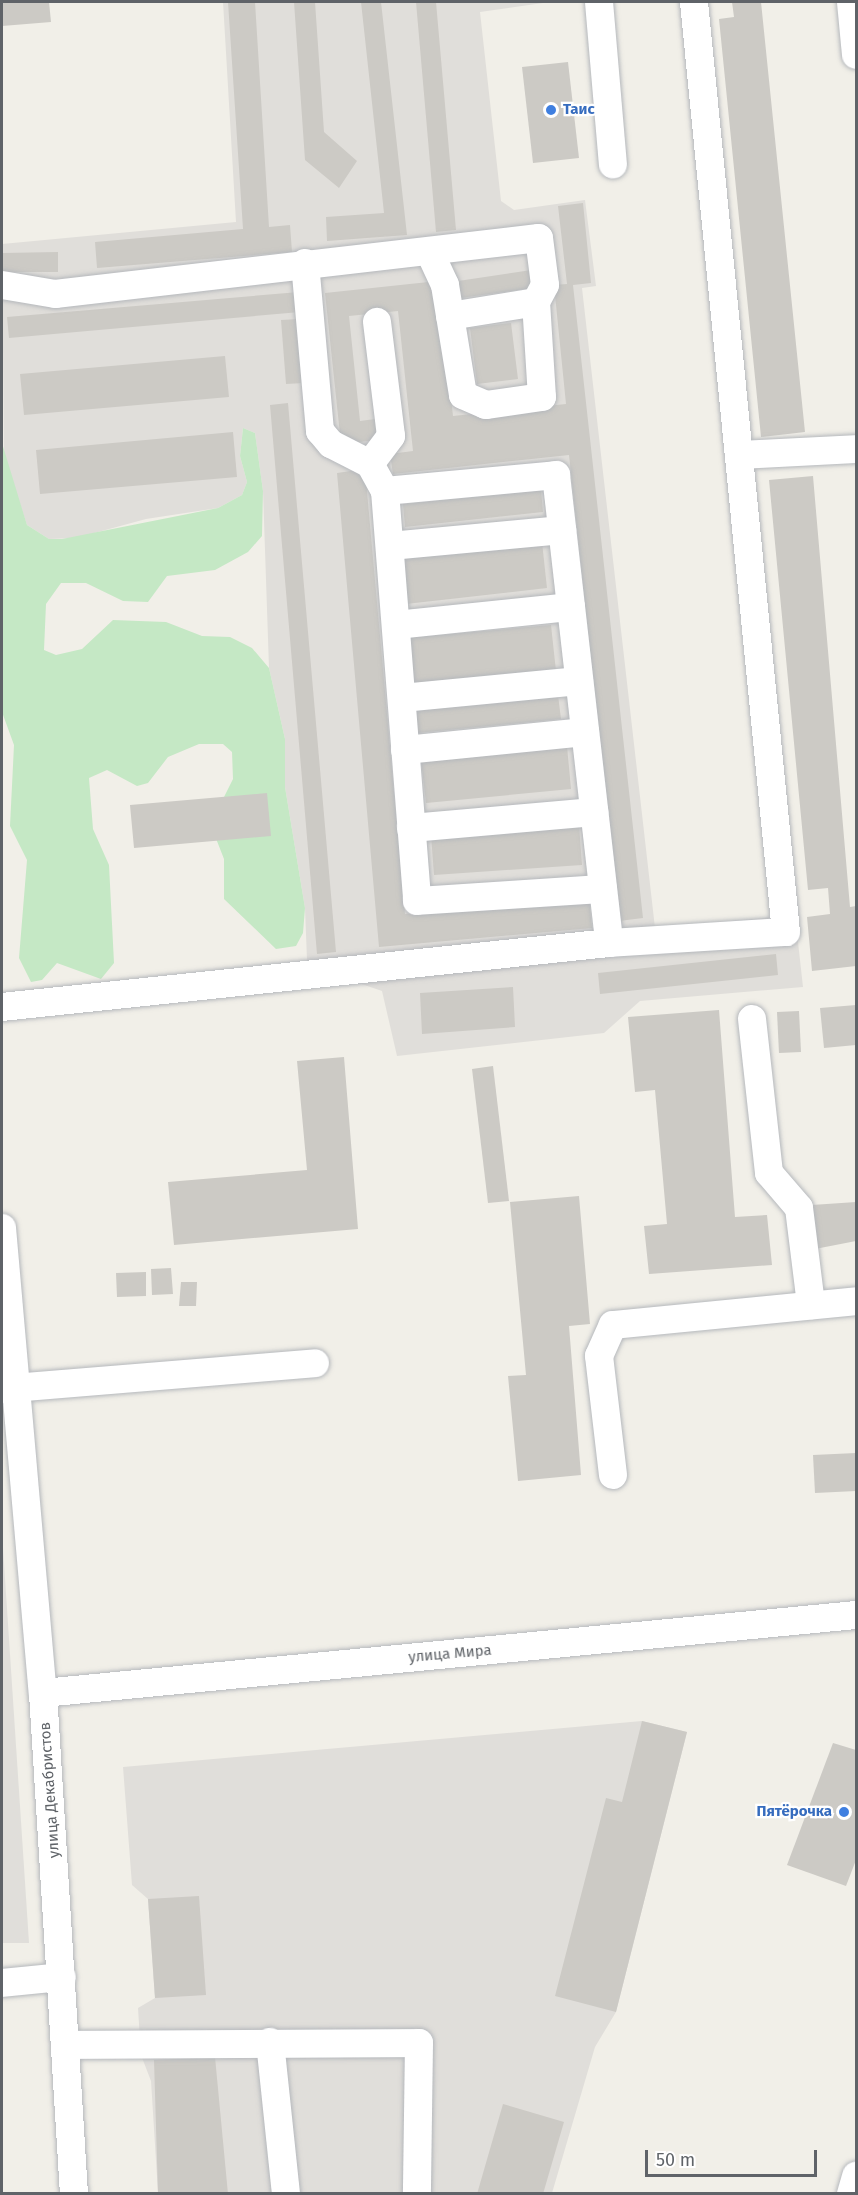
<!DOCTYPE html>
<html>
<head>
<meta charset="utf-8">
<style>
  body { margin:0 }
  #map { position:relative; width:858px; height:2195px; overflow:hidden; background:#f1efe8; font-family:"Fira Sans",sans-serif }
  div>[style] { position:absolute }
  .industrial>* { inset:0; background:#e0deda }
  .green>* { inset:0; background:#c5e8c5 }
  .building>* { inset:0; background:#cccac5 }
  .roads { filter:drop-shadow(0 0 2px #b5b8bc) drop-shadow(0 0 2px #b5b8bc) }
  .minor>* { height:28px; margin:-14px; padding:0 14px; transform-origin:14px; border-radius:14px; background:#fff }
  .dots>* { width:16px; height:16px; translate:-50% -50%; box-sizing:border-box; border:3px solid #fff; border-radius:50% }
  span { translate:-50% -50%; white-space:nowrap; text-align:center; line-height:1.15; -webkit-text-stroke:4.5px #fff; paint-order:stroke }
  .shop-label { font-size:15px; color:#366cbe; font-weight:700 }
  .left { translate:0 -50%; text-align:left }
  .right { translate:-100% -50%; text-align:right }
  .street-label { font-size:15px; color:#5f6368 }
  .frame { position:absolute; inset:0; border:3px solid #5f6368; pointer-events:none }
  .scale { position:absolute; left:645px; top:2150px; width:172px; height:27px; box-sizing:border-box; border:3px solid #5f6368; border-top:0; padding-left:8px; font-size:18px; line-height:21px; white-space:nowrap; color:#5f6368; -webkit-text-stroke:4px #fff; paint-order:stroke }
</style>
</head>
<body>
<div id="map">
  <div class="industrial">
    <i style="clip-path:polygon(223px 2px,550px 2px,480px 12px,501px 201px,514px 210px,585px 200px,596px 286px,582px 288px,655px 928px,795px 915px,803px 987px,640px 1001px,604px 1033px,397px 1056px,382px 991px,347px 979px,308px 986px,305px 908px,285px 787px,285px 739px,269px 668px,263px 491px,255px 433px,243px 428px,240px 456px,247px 482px,242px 495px,218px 508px,146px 519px,76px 538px,49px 539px,27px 525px,4px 456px,2px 244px,236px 222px)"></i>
    <i style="clip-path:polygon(2px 1533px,29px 1943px,2px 1943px)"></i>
    <i style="clip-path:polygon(642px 1721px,687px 1732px,616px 2012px,595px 2047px,552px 2193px,158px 2193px,151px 2081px,141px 2055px,138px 2008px,155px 1998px,148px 1899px,132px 1885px,123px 1767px)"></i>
  </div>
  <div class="green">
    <i style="clip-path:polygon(243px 428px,255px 433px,263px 491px,262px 536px,248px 552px,215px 570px,167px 576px,148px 602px,123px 601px,86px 583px,61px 583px,46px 604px,44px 650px,56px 655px,82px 649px,113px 620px,166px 622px,202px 636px,230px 637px,252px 648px,269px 668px,285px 739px,285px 787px,305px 908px,303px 933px,296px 946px,276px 949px,224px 899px,224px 859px,215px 836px,219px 807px,233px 779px,232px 752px,223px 744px,199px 744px,168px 757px,148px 783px,137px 786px,107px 770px,89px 778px,93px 829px,109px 865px,114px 963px,101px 979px,57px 963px,42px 980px,31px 982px,19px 958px,27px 860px,10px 826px,14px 745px,2px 712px,2px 443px,27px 525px,49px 539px,62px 539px,218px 508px,242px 495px,247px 482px,240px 456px)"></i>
  </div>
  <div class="building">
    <i style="clip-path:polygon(2px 2px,49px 2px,51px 22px,2px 26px)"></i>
    <i style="clip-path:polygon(228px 2px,255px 2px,269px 227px,290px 225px,292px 252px,97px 268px,95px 242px,243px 229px)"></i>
    <i style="clip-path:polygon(294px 2px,315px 2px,324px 132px,357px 161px,339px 188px,305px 160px)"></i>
    <i style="clip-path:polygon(361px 2px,381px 2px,407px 235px,327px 241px,326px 217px,384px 213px)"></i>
    <i style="clip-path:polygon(416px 2px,436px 2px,456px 230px,436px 232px)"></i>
    <i style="clip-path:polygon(732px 2px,761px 2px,805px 432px,761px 437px,719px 19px,734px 17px)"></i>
    <i style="clip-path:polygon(568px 62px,579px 158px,533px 163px,522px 67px)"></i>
    <i style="clip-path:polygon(583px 203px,591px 283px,573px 285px,643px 918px,619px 921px,569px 455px,393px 474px,390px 454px,413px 451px,398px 311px,349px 316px,360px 421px,375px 419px,377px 440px,341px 444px,325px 293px,438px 281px,453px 416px,566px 404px,554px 285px,567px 284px,558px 206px)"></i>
    <i style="clip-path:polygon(58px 252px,58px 272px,2px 272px,2px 253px)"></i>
    <i style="clip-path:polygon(538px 269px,540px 287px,460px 298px,458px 281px)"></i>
    <i style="clip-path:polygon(299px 292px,300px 312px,9px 338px,7px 317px)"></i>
    <i style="clip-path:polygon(299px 319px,304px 383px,286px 384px,281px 320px)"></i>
    <i style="clip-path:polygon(511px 323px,518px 379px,477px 384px,470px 328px)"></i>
    <i style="clip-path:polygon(225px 356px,229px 397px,24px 415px,20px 374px)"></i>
    <i style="clip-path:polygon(288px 403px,336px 952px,317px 954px,270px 405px)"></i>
    <i style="clip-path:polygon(233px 432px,237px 477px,40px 494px,36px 450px)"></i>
    <i style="clip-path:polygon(365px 469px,405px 914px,589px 898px,592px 928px,379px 947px,337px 473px)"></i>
    <i style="clip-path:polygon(813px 476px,850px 907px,856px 906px,856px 966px,812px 971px,807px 917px,830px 914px,828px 888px,808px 890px,769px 480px)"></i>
    <i style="clip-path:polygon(541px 490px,543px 512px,405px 527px,403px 504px)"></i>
    <i style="clip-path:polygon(542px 542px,547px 588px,406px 604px,400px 558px)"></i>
    <i style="clip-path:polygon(551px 625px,556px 671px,408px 684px,404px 638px)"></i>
    <i style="clip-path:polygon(558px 695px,561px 719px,417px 733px,415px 710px)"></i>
    <i style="clip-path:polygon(567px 746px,571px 789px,426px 803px,421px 760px)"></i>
    <i style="clip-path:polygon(267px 793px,271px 836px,134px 848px,130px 805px)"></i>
    <i style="clip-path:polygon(579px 825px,582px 865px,434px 875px,431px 835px)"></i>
    <i style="clip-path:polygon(776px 954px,778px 975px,600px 994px,598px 973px)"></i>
    <i style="clip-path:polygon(513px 987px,515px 1027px,422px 1034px,420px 993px)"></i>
    <i style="clip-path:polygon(856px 1005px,856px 1045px,824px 1048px,820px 1008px)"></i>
    <i style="clip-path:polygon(719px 1010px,735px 1217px,767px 1215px,772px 1265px,649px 1274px,644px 1226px,667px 1224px,655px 1090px,635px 1092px,628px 1017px)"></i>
    <i style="clip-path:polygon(799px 1011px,801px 1052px,779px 1053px,777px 1012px)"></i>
    <i style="clip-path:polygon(344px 1057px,358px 1229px,174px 1245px,168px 1182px,307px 1170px,297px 1061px)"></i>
    <i style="clip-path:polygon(493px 1066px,509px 1201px,488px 1203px,472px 1069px)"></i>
    <i style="clip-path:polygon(579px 1196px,590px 1324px,569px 1326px,581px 1475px,518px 1481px,508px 1376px,526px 1375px,510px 1202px)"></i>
    <i style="clip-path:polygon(856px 1202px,856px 1241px,815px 1249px,812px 1205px)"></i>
    <i style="clip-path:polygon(171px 1268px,173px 1294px,152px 1295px,151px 1269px)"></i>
    <i style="clip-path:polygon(146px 1272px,146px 1296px,117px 1297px,116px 1273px)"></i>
    <i style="clip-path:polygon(181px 1282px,197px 1282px,196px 1306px,179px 1306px)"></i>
    <i style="clip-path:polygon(856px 1453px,856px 1491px,815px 1493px,813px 1455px)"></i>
    <i style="clip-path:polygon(642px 1721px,687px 1732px,616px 2012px,555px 1996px,606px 1798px,622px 1802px)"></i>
    <i style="clip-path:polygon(833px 1743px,856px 1750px,856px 1860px,846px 1886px,787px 1865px)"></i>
    <i style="clip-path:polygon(199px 1896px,206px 1995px,155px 1998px,148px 1899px)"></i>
    <i style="clip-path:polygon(215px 2057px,228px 2194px,158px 2194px,154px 2060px)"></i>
    <i style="clip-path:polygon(503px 2104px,564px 2122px,543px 2194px,477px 2194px)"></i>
  </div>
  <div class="roads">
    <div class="minor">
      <i style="left:599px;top:2px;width:163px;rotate:85.1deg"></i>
      <i style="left:851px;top:2px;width:53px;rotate:84.6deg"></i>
      <i style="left:305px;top:263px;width:169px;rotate:84.9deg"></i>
      <i style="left:320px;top:431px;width:17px;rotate:50deg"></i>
      <i style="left:331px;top:444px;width:44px;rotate:27.1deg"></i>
      <i style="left:370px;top:464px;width:31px;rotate:61deg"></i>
      <i style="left:385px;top:491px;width:411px;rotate:85.5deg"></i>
      <i style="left:417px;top:901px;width:186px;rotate:-3.7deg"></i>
      <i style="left:2px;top:285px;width:54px;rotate:9.6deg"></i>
      <i style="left:55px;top:294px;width:487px;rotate:-6.6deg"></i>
      <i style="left:539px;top:238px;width:47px;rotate:82.7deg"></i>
      <i style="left:545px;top:285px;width:19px;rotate:118deg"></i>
      <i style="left:536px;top:302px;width:95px;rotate:86.4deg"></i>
      <i style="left:542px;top:397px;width:57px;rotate:171.9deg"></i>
      <i style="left:486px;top:405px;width:25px;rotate:-157deg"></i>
      <i style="left:463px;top:395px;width:111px;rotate:-99.3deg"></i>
      <i style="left:445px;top:285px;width:33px;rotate:-115deg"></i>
      <i style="left:450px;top:316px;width:87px;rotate:-9.2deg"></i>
      <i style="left:739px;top:455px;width:117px;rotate:-2.9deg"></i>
      <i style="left:370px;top:464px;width:35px;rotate:-53deg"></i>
      <i style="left:391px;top:436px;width:115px;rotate:-97deg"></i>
      <i style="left:385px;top:491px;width:172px;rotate:-5.3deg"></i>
      <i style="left:556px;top:475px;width:471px;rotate:83.5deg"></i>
      <i style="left:390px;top:546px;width:173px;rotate:-5.3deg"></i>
      <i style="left:396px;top:625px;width:176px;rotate:-5.9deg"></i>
      <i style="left:402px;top:698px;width:178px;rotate:-5.5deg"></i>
      <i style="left:405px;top:750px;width:181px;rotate:-5.7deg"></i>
      <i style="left:411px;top:828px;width:184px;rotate:-5deg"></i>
      <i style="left:2px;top:1007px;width:610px;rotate:-6.02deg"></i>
      <i style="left:609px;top:943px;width:177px;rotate:-3.6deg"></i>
      <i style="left:786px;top:932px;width:935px;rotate:-95.65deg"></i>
      <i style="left:752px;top:1019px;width:155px;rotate:83.7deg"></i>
      <i style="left:769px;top:1173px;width:46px;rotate:49.4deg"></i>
      <i style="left:799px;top:1208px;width:98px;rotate:82.9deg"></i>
      <i style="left:2px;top:1228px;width:467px;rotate:85deg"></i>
      <i style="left:43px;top:1693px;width:502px;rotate:86.46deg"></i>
      <i style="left:2px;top:1389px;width:314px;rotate:-4.7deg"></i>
      <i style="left:613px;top:1475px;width:120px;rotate:-96.7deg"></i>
      <i style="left:599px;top:1356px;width:34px;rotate:-66deg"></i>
      <i style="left:613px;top:1325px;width:244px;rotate:-5.6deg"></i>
      <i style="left:43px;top:1693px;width:817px;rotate:-5.48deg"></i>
      <i style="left:2px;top:1983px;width:60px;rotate:-5.7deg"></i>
      <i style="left:270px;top:2042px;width:153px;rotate:84deg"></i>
      <i style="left:67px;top:2045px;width:352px;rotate:-0.3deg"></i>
      <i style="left:419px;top:2043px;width:151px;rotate:90.8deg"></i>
      <i style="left:851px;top:2194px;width:19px;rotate:-74deg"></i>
    </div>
  </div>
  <div class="dots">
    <i style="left:551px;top:110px;background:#3f7fe0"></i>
    <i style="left:844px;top:1812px;background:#3f7fe0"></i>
  </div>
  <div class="shop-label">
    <span class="left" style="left:563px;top:110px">Таис</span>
    <span class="right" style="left:832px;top:1812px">Пятёрочка</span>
  </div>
  <div class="street-label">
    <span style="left:450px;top:1654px;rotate:-5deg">улица Мира</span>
    <span style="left:50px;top:1790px;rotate:-94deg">улица Декабристов</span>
  </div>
  <div class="frame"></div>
  <div class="scale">50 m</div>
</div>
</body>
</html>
